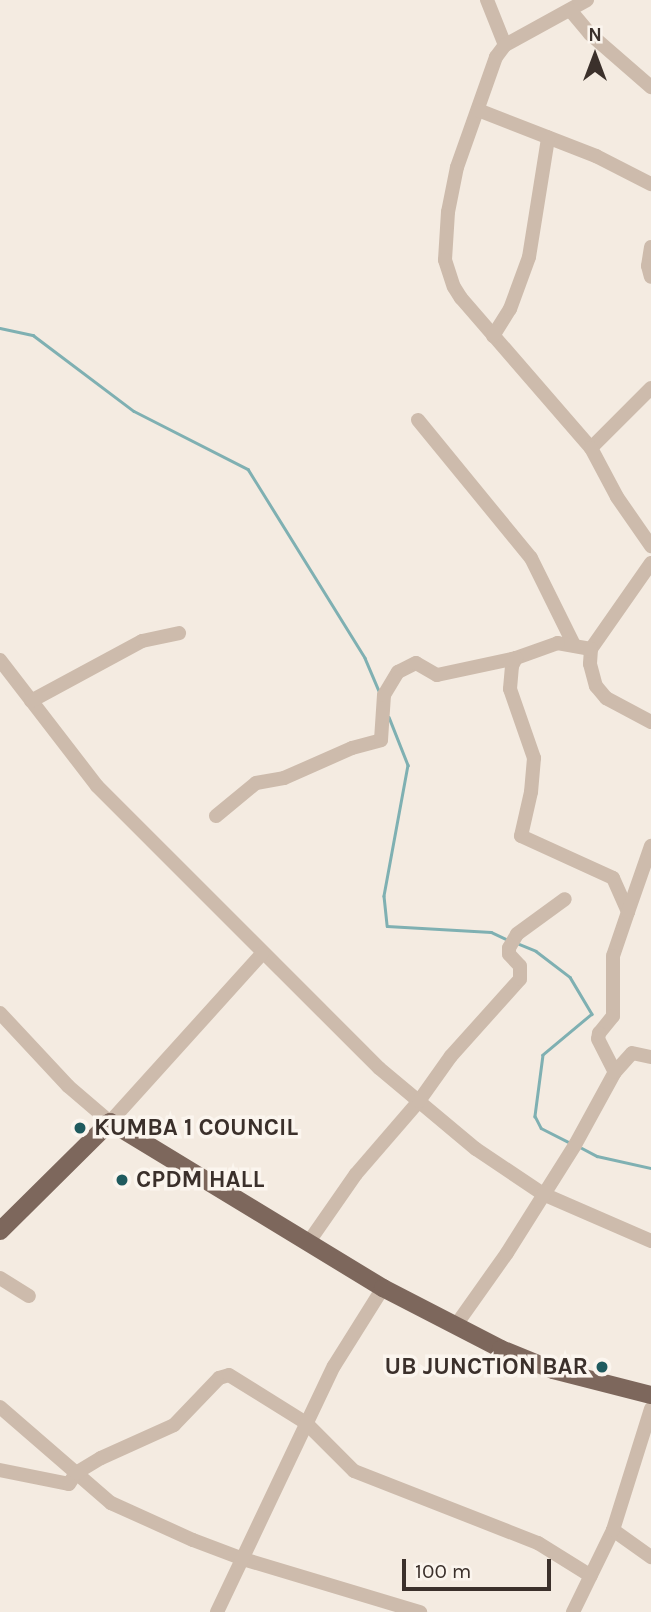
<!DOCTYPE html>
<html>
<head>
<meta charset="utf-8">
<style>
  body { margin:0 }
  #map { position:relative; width:651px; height:1612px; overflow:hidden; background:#f4ebe1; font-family:Karla,sans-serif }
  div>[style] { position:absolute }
  .stream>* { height:2.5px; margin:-1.25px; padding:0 1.25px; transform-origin:1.25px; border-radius:1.25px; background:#7fb0b2 }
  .minor>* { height:14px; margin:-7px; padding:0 7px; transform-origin:7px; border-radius:7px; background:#cdbbac }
  .major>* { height:18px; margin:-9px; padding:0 9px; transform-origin:9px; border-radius:9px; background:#7d675c }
  .dots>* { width:19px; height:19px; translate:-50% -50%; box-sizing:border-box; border:4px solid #fbf5ee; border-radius:50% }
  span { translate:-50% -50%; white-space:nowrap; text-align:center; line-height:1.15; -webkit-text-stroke:7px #fbf5ee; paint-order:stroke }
  .poi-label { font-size:24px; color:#3b302b; font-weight:700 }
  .left { translate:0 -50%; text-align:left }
  .right { translate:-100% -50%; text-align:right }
  .north { position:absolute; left:560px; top:21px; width:70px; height:70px; -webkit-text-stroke:5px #fbf5ee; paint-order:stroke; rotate:0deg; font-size:19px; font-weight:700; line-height:28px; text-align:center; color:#3b302b }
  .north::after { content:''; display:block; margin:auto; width:24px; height:32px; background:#3b302b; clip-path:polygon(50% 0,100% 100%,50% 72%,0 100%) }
  .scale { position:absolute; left:402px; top:1559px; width:149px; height:32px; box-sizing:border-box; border:4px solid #3b302b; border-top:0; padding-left:9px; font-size:21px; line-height:24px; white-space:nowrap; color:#3b302b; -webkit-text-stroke:5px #fbf5ee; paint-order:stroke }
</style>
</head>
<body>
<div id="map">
  <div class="stream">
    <i style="left:0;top:328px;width:34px;rotate:12deg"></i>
    <i style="left:33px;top:335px;width:126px;rotate:37deg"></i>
    <i style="left:134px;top:411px;width:128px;rotate:27deg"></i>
    <i style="left:248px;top:469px;width:222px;rotate:58.2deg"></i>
    <i style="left:365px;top:658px;width:39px;rotate:67deg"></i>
    <i style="left:389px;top:717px;width:52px;rotate:68.4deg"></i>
    <i style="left:408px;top:765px;width:133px;rotate:100.4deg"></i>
    <i style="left:384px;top:896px;width:30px;rotate:84deg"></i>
    <i style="left:387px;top:926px;width:104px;rotate:3.3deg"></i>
    <i style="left:491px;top:932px;width:17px;rotate:25deg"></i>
    <i style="left:519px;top:944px;width:18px;rotate:22deg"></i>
    <i style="left:536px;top:951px;width:43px;rotate:37.4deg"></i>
    <i style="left:570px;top:977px;width:43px;rotate:59.3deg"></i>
    <i style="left:592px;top:1014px;width:64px;rotate:140.1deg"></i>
    <i style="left:543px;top:1055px;width:62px;rotate:97.5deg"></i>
    <i style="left:535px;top:1116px;width:13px;rotate:63deg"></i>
    <i style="left:541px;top:1128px;width:34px;rotate:27deg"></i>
    <i style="left:580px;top:1147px;width:19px;rotate:28deg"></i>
    <i style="left:597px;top:1156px;width:55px;rotate:12.5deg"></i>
  </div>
  <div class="minor">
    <i style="left:487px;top:0;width:48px;rotate:68.2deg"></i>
    <i style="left:587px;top:0;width:94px;rotate:151.2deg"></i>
    <i style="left:505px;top:45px;width:15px;rotate:127deg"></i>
    <i style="left:496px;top:57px;width:117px;rotate:109.5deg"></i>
    <i style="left:457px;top:167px;width:46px;rotate:101.3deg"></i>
    <i style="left:448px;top:212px;width:48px;rotate:93.6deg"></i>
    <i style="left:445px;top:260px;width:28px;rotate:72deg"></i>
    <i style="left:454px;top:287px;width:13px;rotate:58deg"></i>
    <i style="left:461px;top:298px;width:198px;rotate:49.1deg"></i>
    <i style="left:570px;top:10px;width:31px;rotate:50deg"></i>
    <i style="left:590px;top:34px;width:81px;rotate:41deg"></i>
    <i style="left:478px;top:110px;width:127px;rotate:21.3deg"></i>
    <i style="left:596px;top:156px;width:62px;rotate:27deg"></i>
    <i style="left:651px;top:247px;width:19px;rotate:99deg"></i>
    <i style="left:648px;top:266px;width:11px;rotate:75deg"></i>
    <i style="left:493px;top:336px;width:32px;rotate:-58deg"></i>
    <i style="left:510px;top:309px;width:55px;rotate:-69.9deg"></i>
    <i style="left:529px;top:257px;width:121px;rotate:-80.9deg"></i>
    <i style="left:651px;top:388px;width:85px;rotate:135deg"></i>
    <i style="left:591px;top:448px;width:55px;rotate:62deg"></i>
    <i style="left:617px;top:497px;width:60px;rotate:55.2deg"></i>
    <i style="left:418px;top:420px;width:178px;rotate:50.7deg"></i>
    <i style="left:531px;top:558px;width:97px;rotate:63.7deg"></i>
    <i style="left:651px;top:563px;width:105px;rotate:124.9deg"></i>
    <i style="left:591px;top:649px;width:15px;rotate:94deg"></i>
    <i style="left:590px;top:664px;width:23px;rotate:75deg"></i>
    <i style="left:596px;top:686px;width:16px;rotate:50deg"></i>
    <i style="left:606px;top:698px;width:51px;rotate:28.1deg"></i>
    <i style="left:591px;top:649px;width:34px;rotate:-170deg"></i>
    <i style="left:558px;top:643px;width:45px;rotate:160.3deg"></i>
    <i style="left:516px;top:658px;width:9px;rotate:117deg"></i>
    <i style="left:512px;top:666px;width:23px;rotate:95deg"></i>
    <i style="left:510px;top:689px;width:73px;rotate:70.8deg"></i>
    <i style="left:534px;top:758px;width:34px;rotate:95deg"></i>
    <i style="left:531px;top:792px;width:45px;rotate:102.8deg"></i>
    <i style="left:521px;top:836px;width:101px;rotate:24.5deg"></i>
    <i style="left:613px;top:878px;width:37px;rotate:66deg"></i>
    <i style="left:628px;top:912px;width:46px;rotate:108.8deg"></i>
    <i style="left:613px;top:956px;width:60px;rotate:90deg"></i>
    <i style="left:613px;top:1016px;width:22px;rotate:129deg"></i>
    <i style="left:599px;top:1033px;width:6px;rotate:99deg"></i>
    <i style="left:598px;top:1039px;width:37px;rotate:63deg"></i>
    <i style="left:0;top:660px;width:159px;rotate:52.4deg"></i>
    <i style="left:97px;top:786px;width:399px;rotate:45deg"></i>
    <i style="left:379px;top:1068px;width:126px;rotate:39.9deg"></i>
    <i style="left:476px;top:1149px;width:81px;rotate:33.9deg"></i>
    <i style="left:543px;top:1194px;width:118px;rotate:23.5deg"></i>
    <i style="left:31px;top:701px;width:126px;rotate:-28.4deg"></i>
    <i style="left:142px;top:641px;width:38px;rotate:-12deg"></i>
    <i style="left:216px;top:816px;width:52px;rotate:-39.5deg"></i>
    <i style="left:256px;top:783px;width:28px;rotate:-10deg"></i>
    <i style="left:284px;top:778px;width:74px;rotate:-23.8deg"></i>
    <i style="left:352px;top:748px;width:30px;rotate:-15deg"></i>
    <i style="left:381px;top:740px;width:45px;rotate:-86.2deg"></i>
    <i style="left:384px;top:695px;width:27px;rotate:-59deg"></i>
    <i style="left:398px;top:672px;width:20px;rotate:-27deg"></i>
    <i style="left:416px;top:663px;width:24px;rotate:30deg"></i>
    <i style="left:437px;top:675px;width:81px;rotate:-12.1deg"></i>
    <i style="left:628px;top:912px;width:70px;rotate:-70.8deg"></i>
    <i style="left:0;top:1013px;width:100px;rotate:47deg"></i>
    <i style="left:68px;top:1086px;width:55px;rotate:40.6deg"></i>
    <i style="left:110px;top:1122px;width:227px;rotate:-47.9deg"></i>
    <i style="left:308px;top:1243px;width:84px;rotate:-55.2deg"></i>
    <i style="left:356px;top:1174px;width:96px;rotate:-49.2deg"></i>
    <i style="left:419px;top:1101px;width:55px;rotate:-54.6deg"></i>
    <i style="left:451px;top:1056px;width:103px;rotate:-48.1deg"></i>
    <i style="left:520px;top:979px;width:13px;rotate:-90deg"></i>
    <i style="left:520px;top:966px;width:16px;rotate:-133deg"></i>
    <i style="left:509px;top:954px;width:6px;rotate:-90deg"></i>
    <i style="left:509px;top:948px;width:16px;rotate:-60deg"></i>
    <i style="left:517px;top:934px;width:59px;rotate:-36.1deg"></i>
    <i style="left:0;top:1278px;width:34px;rotate:32deg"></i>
    <i style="left:456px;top:1325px;width:88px;rotate:-54.7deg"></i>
    <i style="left:507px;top:1253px;width:128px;rotate:-57.8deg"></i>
    <i style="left:575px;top:1145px;width:83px;rotate:-61.3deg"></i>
    <i style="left:615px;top:1072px;width:25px;rotate:-48deg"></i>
    <i style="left:632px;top:1053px;width:19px;rotate:12deg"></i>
    <i style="left:0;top:1407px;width:147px;rotate:40.9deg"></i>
    <i style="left:111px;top:1503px;width:90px;rotate:24.3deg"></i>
    <i style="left:193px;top:1540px;width:53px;rotate:20.8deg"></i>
    <i style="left:243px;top:1559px;width:185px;rotate:16.7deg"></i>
    <i style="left:0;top:1470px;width:70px;rotate:11.5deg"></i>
    <i style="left:69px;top:1484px;width:13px;rotate:-58deg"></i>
    <i style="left:76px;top:1473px;width:29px;rotate:-31deg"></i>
    <i style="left:101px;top:1458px;width:80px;rotate:-24.3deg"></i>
    <i style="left:174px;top:1425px;width:65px;rotate:-46.2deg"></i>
    <i style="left:219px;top:1378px;width:10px;rotate:-17deg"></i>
    <i style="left:229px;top:1375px;width:91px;rotate:31.9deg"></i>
    <i style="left:306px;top:1423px;width:68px;rotate:45deg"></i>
    <i style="left:354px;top:1471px;width:198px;rotate:21.4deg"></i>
    <i style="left:538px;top:1543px;width:62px;rotate:31.9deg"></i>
    <i style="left:613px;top:1530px;width:47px;rotate:35.4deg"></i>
    <i style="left:217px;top:1612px;width:272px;rotate:-64.6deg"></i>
    <i style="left:334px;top:1366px;width:92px;rotate:-57.9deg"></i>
    <i style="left:573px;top:1612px;width:91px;rotate:-64deg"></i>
    <i style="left:613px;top:1530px;width:127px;rotate:-72.6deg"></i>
  </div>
  <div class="major">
    <i style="left:0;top:1231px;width:155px;rotate:-44.7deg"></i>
    <i style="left:110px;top:1122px;width:320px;rotate:31.3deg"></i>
    <i style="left:383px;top:1288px;width:133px;rotate:27.3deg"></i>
    <i style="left:501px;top:1349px;width:56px;rotate:22deg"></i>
    <i style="left:553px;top:1370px;width:101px;rotate:14.3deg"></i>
  </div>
  <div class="dots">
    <i style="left:80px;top:1128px;background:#1f5a5e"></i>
    <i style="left:122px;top:1180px;background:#1f5a5e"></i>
    <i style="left:602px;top:1367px;background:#1f5a5e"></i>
  </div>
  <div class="poi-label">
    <span class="left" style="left:94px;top:1128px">KUMBA 1 COUNCIL</span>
    <span class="left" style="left:136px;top:1180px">CPDM HALL</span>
    <span class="right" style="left:588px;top:1367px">UB JUNCTION BAR</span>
  </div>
  <div class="north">N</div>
  <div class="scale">100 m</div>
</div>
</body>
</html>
